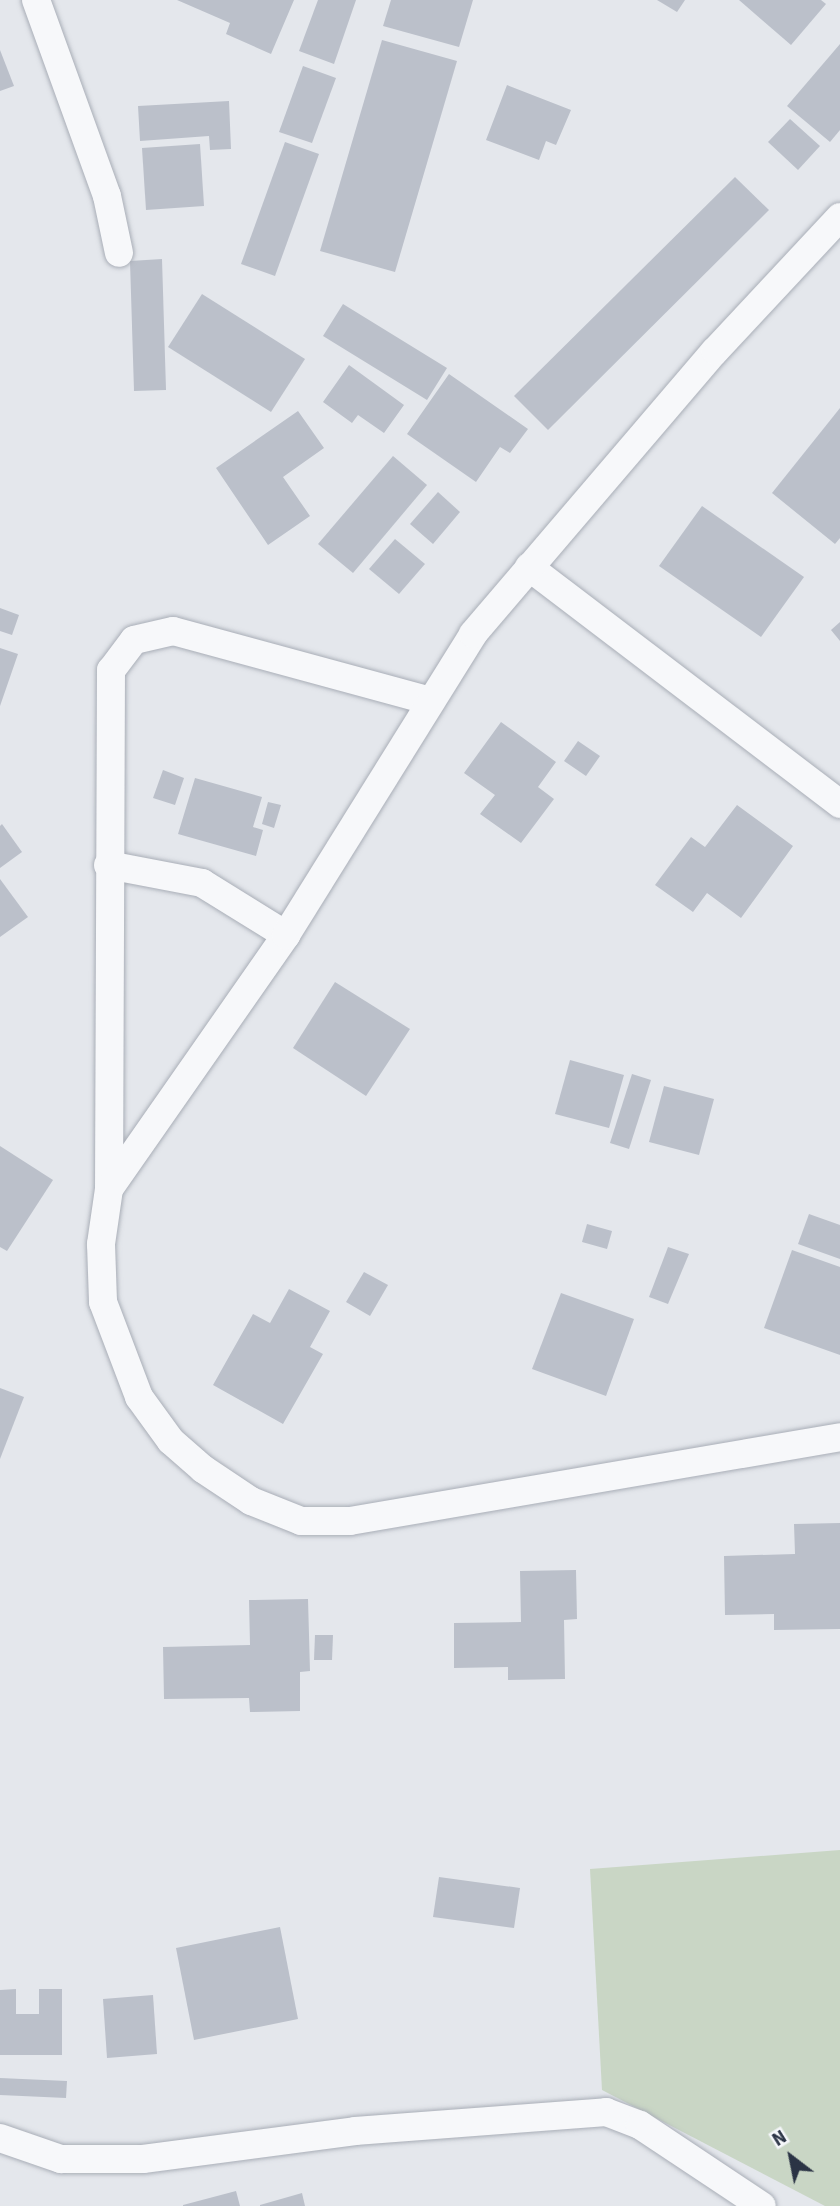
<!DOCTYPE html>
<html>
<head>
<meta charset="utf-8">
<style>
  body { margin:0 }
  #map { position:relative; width:840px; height:2206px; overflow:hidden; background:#e4e7ec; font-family:"Source Sans 3",sans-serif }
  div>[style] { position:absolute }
  .green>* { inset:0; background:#c9d6c5 }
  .building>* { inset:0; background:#bbc0ca }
  .roads { filter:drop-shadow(0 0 2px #a9aeb7) drop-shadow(0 0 2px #a9aeb7) }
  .minor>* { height:28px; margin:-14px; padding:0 14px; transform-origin:14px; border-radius:14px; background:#f7f8fa }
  span { translate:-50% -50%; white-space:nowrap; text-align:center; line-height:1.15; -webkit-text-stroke:5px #f4f6f9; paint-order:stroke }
  .north { position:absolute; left:756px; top:2122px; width:70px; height:70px; -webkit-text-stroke:5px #f4f6f9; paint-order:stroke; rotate:328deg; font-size:19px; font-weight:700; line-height:28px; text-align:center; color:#2b3445 }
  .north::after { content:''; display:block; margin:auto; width:24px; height:32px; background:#2b3445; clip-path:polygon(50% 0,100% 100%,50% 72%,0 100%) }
</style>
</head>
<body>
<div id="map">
  <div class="green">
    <i style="clip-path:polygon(840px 1850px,840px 2206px,825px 2206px,602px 2090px,590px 1869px)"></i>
  </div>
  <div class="building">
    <i style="clip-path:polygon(177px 0,294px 0,271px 54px,226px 34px,230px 23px)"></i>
    <i style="clip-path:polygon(318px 0,356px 0,334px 64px,299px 51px)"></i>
    <i style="clip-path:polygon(391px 0,473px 0,459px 47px,383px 26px)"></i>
    <i style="clip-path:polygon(657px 0,685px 0,677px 12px)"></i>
    <i style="clip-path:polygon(739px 0,821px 0,826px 4px,791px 45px)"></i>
    <i style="clip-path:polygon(382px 40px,457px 61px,395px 272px,320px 251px)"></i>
    <i style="clip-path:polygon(840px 44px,840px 130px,830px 142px,787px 106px)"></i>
    <i style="clip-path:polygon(0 50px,14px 86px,0 91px)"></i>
    <i style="clip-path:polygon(303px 66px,336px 78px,312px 143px,279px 132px)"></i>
    <i style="clip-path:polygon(507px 85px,571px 110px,556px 145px,546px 141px,539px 160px,486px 140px)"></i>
    <i style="clip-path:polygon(229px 101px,231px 149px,210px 150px,209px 136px,140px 141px,138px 106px)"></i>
    <i style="clip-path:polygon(790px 119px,820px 146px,798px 170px,768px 142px)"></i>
    <i style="clip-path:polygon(285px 142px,319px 154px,275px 276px,241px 264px)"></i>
    <i style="clip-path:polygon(200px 144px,204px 206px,146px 210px,142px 148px)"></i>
    <i style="clip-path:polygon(735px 177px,769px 210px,548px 430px,514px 396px)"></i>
    <i style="clip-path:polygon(162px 259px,166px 390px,134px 391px,130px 261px)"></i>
    <i style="clip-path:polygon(202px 294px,305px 359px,271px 412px,168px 347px)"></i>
    <i style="clip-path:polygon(343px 304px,447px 368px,427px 400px,323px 336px)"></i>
    <i style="clip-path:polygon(349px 365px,404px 405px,384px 433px,358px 415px,352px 423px,323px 402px)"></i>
    <i style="clip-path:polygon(449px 374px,528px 429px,510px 453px,500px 447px,476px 482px,407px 434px)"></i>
    <i style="clip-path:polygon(840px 408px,840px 538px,835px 544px,772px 493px)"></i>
    <i style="clip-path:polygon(298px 411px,324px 448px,283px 477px,310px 516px,268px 545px,216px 468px)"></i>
    <i style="clip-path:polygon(393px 456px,427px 485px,353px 573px,318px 544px)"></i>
    <i style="clip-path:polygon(438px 492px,460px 512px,433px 544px,410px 524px)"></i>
    <i style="clip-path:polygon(702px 506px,804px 577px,761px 637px,659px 566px)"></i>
    <i style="clip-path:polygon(395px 539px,425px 564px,399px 594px,369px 569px)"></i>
    <i style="clip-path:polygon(0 608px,19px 615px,12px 635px,0 631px)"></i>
    <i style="clip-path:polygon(840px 622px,840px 641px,831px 630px)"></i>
    <i style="clip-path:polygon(0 648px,18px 654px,0 706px)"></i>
    <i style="clip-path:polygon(501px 722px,556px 762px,538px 787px,554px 799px,521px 843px,480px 814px,495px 795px,464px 773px)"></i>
    <i style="clip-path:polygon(578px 741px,600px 756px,586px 776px,564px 761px)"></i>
    <i style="clip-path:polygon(163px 770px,184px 778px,175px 805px,153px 798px)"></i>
    <i style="clip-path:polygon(195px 778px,262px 797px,253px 827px,263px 830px,256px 856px,178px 834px)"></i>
    <i style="clip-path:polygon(268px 802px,281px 805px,274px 828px,262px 824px)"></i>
    <i style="clip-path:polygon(737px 805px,793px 846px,741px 918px,707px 893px,693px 912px,655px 885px,691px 837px,705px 847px)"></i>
    <i style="clip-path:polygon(2px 824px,22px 852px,0 868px,0 826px)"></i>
    <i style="clip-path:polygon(0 879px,28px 917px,0 937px)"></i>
    <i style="clip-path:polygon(335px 982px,410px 1029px,366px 1096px,293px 1048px)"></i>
    <i style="clip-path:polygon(570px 1060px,624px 1075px,609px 1128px,555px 1114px)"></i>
    <i style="clip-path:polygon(632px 1074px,651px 1080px,629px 1149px,610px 1143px)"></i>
    <i style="clip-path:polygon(664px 1086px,714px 1099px,699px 1155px,649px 1142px)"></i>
    <i style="clip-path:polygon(0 1146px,53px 1180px,7px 1251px,0 1247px)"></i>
    <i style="clip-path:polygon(809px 1214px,840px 1225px,840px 1259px,798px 1244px)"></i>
    <i style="clip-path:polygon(587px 1224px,612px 1231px,607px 1249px,582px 1242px)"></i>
    <i style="clip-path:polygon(668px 1247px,689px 1254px,668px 1304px,649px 1297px)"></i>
    <i style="clip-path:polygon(792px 1250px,840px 1267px,840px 1355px,764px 1328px)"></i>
    <i style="clip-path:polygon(364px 1272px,388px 1285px,370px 1316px,346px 1302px)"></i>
    <i style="clip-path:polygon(289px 1289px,330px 1311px,310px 1347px,323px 1354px,283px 1424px,213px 1385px,253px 1314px,270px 1323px)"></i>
    <i style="clip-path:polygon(561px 1293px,634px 1319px,606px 1396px,532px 1369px)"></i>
    <i style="clip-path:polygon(0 1388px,24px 1397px,0 1459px)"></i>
    <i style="clip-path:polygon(840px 1523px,840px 1629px,774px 1630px,774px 1614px,725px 1615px,724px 1556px,795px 1554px,794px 1524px)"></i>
    <i style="clip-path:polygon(576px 1570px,577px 1619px,564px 1620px,565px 1679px,508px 1680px,508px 1667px,454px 1668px,454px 1623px,521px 1622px,520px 1571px)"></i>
    <i style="clip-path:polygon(308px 1599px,310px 1671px,300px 1672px,300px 1711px,250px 1712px,249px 1698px,164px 1699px,163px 1647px,250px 1645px,249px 1600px)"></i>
    <i style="clip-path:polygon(315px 1635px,333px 1635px,332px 1660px,314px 1660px)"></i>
    <i style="clip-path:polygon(439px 1877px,520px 1888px,514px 1928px,433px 1917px)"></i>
    <i style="clip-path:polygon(280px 1927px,298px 2019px,194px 2040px,176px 1948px)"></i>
    <i style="clip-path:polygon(16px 1989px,16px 2014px,39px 2014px,39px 1989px,62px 1989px,62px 2055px,0 2055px,0 1990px)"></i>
    <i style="clip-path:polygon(153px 1995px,157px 2054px,107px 2058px,103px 1999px)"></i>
    <i style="clip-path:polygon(0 2078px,67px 2081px,66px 2098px,0 2095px)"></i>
    <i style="clip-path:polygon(236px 2191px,240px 2206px,183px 2206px,183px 2205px)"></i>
    <i style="clip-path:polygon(302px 2193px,305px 2206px,260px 2206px,260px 2205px)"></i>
  </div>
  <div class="roads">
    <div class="minor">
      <i style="left:36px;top:0;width:208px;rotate:70.1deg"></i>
      <i style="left:107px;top:196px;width:58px;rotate:78.1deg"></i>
      <i style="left:529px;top:567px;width:391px;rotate:37.3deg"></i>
      <i style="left:427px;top:700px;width:263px;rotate:-164.8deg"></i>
      <i style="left:173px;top:631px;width:40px;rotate:167deg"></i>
      <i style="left:134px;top:640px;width:38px;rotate:127deg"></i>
      <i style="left:111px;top:670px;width:519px;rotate:90.22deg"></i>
      <i style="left:109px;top:1189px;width:56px;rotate:98.3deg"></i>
      <i style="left:101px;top:1244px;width:58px;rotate:88deg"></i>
      <i style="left:103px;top:1302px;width:102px;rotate:69.2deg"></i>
      <i style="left:139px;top:1397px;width:54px;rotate:54deg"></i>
      <i style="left:171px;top:1441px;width:43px;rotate:41.2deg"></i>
      <i style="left:203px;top:1469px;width:58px;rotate:33.7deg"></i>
      <i style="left:251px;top:1501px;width:54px;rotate:21.8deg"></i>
      <i style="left:301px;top:1521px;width:49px"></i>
      <i style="left:350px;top:1521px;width:497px;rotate:-9.7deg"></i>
      <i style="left:108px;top:865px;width:96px;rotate:10.8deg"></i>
      <i style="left:202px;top:883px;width:99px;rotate:31.8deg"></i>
      <i style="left:109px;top:1189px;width:310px;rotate:-55.1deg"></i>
      <i style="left:286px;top:935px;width:354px;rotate:-58.1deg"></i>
      <i style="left:473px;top:634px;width:372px;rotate:-49.5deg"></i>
      <i style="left:715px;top:351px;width:183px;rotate:-47deg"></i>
      <i style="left:0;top:2138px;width:65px;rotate:19deg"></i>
      <i style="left:61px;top:2159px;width:82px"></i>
      <i style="left:143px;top:2159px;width:214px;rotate:-7.5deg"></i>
      <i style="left:355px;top:2131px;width:252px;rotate:-4.3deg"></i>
      <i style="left:606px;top:2112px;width:36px;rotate:21deg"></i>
      <i style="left:640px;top:2125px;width:146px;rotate:33.6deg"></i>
    </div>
  </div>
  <div class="north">N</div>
</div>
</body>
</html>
